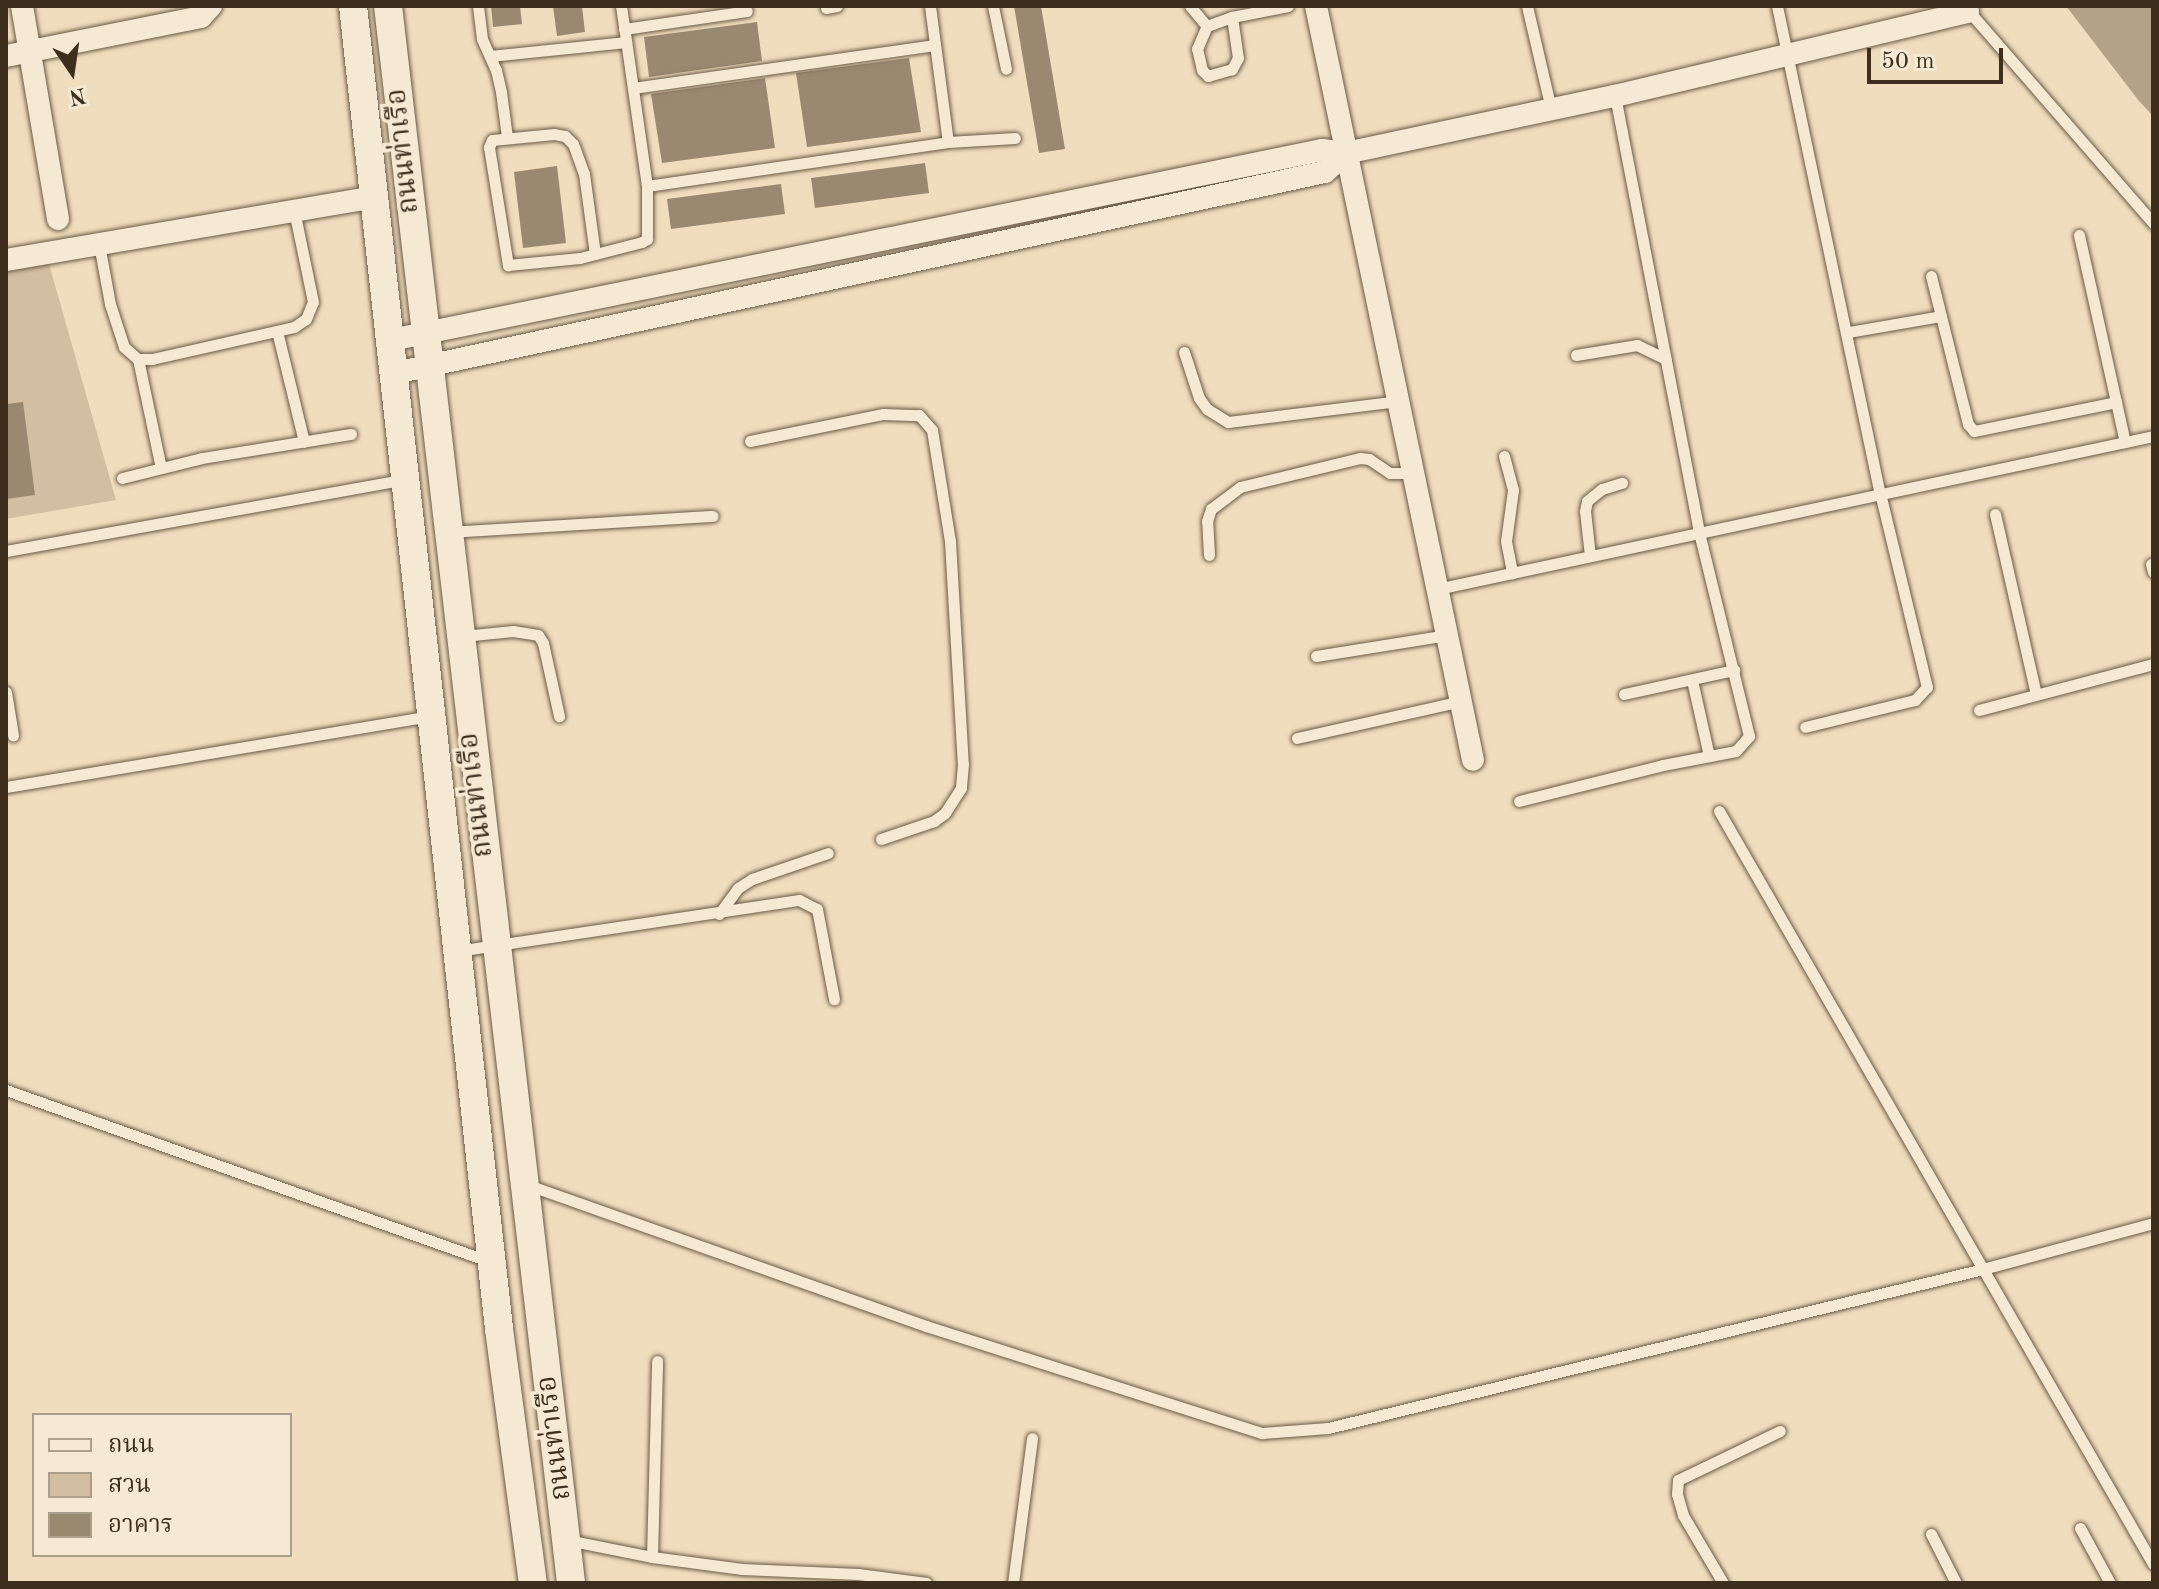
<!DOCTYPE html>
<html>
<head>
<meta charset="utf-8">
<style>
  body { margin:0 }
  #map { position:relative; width:2159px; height:1589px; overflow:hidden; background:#f0ddbd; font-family:"Old Standard TT","Noto Serif Thai",serif }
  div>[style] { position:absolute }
  .green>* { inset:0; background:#d2bfa2 }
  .water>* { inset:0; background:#b3a287 }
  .building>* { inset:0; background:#9a8971 }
  .roads { filter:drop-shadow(0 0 2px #6a5a46) drop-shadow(0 0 2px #6a5a46) }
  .service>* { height:11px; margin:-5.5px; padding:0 5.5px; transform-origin:5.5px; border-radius:5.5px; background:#f5e9d4 }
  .minor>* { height:22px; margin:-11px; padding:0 11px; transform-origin:11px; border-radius:11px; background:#f5e9d4 }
  .tertiary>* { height:28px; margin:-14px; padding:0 14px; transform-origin:14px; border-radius:14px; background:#f5e9d4 }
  span { translate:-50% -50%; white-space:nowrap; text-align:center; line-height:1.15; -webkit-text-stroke:7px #f5e9d4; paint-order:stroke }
  .street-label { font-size:28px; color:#3d2e1e }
  .frame { position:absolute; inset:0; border:8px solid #3d2e1e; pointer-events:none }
  .legend { position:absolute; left:32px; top:1413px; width:260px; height:144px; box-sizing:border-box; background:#f5e9d4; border:2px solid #ab9e8b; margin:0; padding:10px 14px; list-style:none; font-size:24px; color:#3d2e1e }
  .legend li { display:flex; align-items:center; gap:16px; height:40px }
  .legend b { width:40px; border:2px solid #ab9e8b }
  .north { position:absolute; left:32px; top:32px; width:80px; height:80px; -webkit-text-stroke:6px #f5e9d4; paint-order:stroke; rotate:167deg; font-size:22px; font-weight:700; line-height:32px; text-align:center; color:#3d2e1e }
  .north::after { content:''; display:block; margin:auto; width:28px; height:36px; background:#3d2e1e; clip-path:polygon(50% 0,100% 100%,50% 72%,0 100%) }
  .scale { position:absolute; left:1867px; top:48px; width:136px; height:36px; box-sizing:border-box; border:4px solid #3d2e1e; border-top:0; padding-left:10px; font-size:24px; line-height:28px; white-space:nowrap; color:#3d2e1e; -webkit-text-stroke:6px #f5e9d4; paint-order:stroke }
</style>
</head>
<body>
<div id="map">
  <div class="green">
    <i style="clip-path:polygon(49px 264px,116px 500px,6px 519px,6px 272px)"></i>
  </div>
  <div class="water">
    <i style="clip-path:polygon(2066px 6px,2153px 6px,2153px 116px,2139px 101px)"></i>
  </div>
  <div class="building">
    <i style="clip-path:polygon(491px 6px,520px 6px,522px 24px,493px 27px)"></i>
    <i style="clip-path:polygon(553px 6px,582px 6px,585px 32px,557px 36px)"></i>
    <i style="clip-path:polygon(1014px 6px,1041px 6px,1065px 149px,1039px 153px)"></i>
    <i style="clip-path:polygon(757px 22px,762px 61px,649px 77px,644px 37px)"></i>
    <i style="clip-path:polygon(909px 58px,921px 132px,807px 147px,796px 73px)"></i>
    <i style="clip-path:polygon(765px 78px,775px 148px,662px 163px,651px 94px)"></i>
    <i style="clip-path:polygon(925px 163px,929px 193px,815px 208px,811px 178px)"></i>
    <i style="clip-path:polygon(557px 166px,566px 243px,523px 248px,514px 172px)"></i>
    <i style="clip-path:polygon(781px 184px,785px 214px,671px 229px,667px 199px)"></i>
    <i style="clip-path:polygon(23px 402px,35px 495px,6px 499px,6px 404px)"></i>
  </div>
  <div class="roads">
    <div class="service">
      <i style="left:478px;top:6px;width:33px;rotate:83deg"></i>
      <i style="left:482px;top:39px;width:34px;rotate:66deg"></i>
      <i style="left:496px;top:70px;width:23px;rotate:77deg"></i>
      <i style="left:501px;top:92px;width:45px;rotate:82.4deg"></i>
      <i style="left:930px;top:6px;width:137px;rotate:82.5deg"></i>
      <i style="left:993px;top:6px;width:64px;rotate:78.3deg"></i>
      <i style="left:1190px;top:6px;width:26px;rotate:50deg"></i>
      <i style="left:1527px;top:6px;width:106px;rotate:76.9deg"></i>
      <i style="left:1777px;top:6px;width:498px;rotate:78.1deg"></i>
      <i style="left:1880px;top:493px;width:200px;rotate:76.4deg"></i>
      <i style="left:1927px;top:687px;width:18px;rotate:133deg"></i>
      <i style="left:1915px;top:700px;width:113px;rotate:166.2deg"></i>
      <i style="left:826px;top:8px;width:11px;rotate:-10deg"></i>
      <i style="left:1967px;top:9px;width:284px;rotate:49deg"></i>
      <i style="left:1232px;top:17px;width:41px;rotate:81.7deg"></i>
      <i style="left:1238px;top:58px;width:13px;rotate:119deg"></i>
      <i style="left:1232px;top:69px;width:25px;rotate:164deg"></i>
      <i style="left:1208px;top:76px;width:8px;rotate:-135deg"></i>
      <i style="left:1202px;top:70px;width:22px;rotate:-103deg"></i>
      <i style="left:1197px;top:49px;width:25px;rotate:-67deg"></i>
      <i style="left:1207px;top:26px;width:27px;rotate:-20deg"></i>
      <i style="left:1232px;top:17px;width:57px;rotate:-11.1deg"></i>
      <i style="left:624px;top:29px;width:124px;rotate:-8.3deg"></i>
      <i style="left:490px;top:56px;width:137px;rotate:-5.9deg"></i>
      <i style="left:633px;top:88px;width:305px;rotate:-8.1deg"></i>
      <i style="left:647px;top:186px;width:304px;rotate:-8.3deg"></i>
      <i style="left:948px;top:142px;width:67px;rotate:-3.4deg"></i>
      <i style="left:2079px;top:235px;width:212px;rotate:77.5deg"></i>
      <i style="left:99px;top:244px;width:61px;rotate:79.6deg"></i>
      <i style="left:110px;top:304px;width:45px;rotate:72deg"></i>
      <i style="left:124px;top:347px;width:18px;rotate:41deg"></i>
      <i style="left:138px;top:359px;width:14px"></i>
      <i style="left:152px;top:359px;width:146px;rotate:-12.7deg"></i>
      <i style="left:294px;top:327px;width:14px;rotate:-34deg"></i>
      <i style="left:306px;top:319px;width:18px;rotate:-68deg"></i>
      <i style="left:313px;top:302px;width:94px;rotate:-101.7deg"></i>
      <i style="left:595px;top:254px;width:81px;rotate:-97.8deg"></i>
      <i style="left:584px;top:174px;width:32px;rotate:-110deg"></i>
      <i style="left:573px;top:144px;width:11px;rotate:-135deg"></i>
      <i style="left:565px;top:136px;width:11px;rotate:-170deg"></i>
      <i style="left:554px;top:134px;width:62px;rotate:174.5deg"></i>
      <i style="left:492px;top:140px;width:8px;rotate:113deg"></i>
      <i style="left:489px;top:147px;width:120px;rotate:80.9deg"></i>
      <i style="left:508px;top:265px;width:72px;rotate:-5.6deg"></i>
      <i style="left:580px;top:258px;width:64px;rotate:-14.5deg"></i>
      <i style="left:642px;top:242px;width:6px;rotate:-31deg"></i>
      <i style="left:647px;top:239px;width:53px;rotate:-90deg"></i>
      <i style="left:647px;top:186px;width:182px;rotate:-98.2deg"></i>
      <i style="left:1931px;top:276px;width:153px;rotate:76deg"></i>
      <i style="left:1968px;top:424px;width:9px;rotate:49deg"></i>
      <i style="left:1974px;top:431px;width:145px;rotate:-11.5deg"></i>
      <i style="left:277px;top:331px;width:114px;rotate:76.3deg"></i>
      <i style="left:1849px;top:332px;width:93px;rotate:-9.9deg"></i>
      <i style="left:1184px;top:352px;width:48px;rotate:71.9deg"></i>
      <i style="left:1199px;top:398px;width:14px;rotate:54deg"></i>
      <i style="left:1207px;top:409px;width:25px;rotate:32deg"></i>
      <i style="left:1228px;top:422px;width:171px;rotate:-7deg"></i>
      <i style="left:1576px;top:355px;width:62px;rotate:-9.3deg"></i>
      <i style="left:1637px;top:345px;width:32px;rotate:26deg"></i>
      <i style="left:138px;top:359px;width:111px;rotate:78.1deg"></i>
      <i style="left:750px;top:441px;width:136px;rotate:-11.5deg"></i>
      <i style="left:883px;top:414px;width:36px;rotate:2deg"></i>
      <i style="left:919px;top:415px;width:20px;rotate:49deg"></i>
      <i style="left:932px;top:430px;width:112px;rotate:80.8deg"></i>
      <i style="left:950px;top:541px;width:223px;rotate:86.7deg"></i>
      <i style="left:963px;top:764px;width:24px;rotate:95deg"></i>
      <i style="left:961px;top:788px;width:30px;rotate:123deg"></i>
      <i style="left:945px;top:813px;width:14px;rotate:144deg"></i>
      <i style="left:934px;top:821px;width:56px;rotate:161.2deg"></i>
      <i style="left:1504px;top:456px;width:35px;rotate:75deg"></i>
      <i style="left:1513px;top:490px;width:51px;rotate:97.8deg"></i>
      <i style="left:1506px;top:541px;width:33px;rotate:79deg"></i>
      <i style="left:122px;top:478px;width:82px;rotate:-14deg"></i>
      <i style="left:202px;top:458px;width:151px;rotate:-9.2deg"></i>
      <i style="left:1995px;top:514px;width:185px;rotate:77.2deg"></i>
      <i style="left:450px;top:532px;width:263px;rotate:-3.5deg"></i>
      <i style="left:6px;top:551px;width:405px;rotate:-10.2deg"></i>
      <i style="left:1209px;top:555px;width:34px;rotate:-93deg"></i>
      <i style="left:1207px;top:521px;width:13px;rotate:-72deg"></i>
      <i style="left:1211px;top:509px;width:36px;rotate:-37deg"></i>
      <i style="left:1240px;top:487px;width:123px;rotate:-13.6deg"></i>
      <i style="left:1360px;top:458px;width:9px;rotate:6deg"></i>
      <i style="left:1369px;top:459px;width:25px;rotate:34deg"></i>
      <i style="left:1390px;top:473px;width:23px"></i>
      <i style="left:1590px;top:556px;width:45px;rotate:-96.3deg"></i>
      <i style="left:1585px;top:511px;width:10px;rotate:-79deg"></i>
      <i style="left:1587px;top:501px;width:19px;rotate:-39deg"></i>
      <i style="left:1602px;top:489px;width:21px;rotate:-17deg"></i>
      <i style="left:2151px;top:564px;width:8px;rotate:76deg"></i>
      <i style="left:1437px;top:589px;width:732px;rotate:-12.06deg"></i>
      <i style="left:463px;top:636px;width:50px;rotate:-5.7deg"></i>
      <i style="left:513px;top:631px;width:25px;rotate:9deg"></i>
      <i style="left:538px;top:635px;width:9px;rotate:58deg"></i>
      <i style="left:543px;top:643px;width:75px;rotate:77.6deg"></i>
      <i style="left:1316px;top:656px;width:133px;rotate:-9.1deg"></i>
      <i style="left:1692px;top:680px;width:78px;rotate:77.4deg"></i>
      <i style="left:6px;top:692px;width:44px;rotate:80.8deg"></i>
      <i style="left:1624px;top:694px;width:113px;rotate:-12.3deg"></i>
      <i style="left:1979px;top:710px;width:180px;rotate:-14.8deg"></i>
      <i style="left:1297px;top:738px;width:168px;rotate:-12.7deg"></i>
      <i style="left:6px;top:787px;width:431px;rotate:-9.5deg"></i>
      <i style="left:1519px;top:801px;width:148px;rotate:-14deg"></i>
      <i style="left:1663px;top:765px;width:74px;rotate:-10.9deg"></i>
      <i style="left:1736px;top:751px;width:20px;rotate:-49deg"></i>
      <i style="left:1749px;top:736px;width:210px;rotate:-103.8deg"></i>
      <i style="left:1699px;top:532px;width:444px;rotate:-100.9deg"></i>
      <i style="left:1719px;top:811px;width:869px;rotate:60.04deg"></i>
      <i style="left:719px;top:914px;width:32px;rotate:-54deg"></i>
      <i style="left:738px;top:888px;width:17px;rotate:-33deg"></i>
      <i style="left:752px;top:879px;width:80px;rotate:-18.9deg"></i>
      <i style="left:457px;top:951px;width:346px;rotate:-8.5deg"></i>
      <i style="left:799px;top:900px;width:20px;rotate:27deg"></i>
      <i style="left:817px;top:909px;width:92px;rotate:79.3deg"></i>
      <i style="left:6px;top:1090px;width:511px;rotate:19.53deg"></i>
      <i style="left:528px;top:1185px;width:422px;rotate:19.5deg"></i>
      <i style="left:926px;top:1326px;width:353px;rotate:17.7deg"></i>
      <i style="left:1262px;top:1433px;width:66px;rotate:-4.3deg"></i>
      <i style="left:1328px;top:1428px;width:674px;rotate:-13.64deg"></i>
      <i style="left:1983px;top:1269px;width:176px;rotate:-15.1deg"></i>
      <i style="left:2080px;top:1528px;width:63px;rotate:61.4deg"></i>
      <i style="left:1931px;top:1534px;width:55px;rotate:63deg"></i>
      <i style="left:567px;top:1540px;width:87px;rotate:11.3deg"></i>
      <i style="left:652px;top:1557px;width:196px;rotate:-88.5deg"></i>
      <i style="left:652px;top:1557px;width:91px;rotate:7.6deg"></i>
      <i style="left:742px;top:1569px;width:116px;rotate:2.5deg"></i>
      <i style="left:858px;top:1574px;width:69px;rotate:7.5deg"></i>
      <i style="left:1013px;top:1583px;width:146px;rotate:-82.5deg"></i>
      <i style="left:1723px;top:1583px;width:79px;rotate:-120.5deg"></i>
      <i style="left:1683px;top:1515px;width:22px;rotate:-106deg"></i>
      <i style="left:1677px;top:1494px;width:14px;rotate:-86deg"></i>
      <i style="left:1678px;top:1480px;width:113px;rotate:-25.7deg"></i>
    </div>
    <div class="minor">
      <i style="left:22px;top:6px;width:216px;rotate:80.4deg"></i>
      <i style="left:1316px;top:6px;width:770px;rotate:78.24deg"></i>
      <i style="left:6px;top:56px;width:199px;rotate:-11.3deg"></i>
      <i style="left:201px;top:17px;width:15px;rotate:-48deg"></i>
      <i style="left:6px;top:260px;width:373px;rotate:-9.7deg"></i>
      <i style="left:391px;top:340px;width:950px;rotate:-11.53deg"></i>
      <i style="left:1322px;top:150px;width:24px;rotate:7deg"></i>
      <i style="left:1346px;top:153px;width:275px;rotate:-12deg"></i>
      <i style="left:1615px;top:96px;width:363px;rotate:-13.4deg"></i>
      <i style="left:395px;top:373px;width:951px;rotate:-12.2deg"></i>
      <i style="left:1325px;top:172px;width:28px;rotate:-42deg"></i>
    </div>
    <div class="tertiary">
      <i style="left:353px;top:6px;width:1331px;rotate:83.7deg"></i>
      <i style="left:499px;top:1329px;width:256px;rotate:82.4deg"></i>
      <i style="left:388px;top:6px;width:1588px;rotate:83.38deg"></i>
    </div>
  </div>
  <div class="street-label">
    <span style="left:404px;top:151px;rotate:-96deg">ถนนท่าเรือ</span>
    <span style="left:477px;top:795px;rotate:-97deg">ถนนท่าเรือ</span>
    <span style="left:555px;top:1438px;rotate:-97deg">ถนนท่าเรือ</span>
  </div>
  <div class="frame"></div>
  <ul class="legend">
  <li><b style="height:10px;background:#f5e9d4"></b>ถนน</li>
  <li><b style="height:22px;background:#d2bfa2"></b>สวน</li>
  <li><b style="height:22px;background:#9a8971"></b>อาคาร</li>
  </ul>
  <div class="north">N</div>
  <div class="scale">50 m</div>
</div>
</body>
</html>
